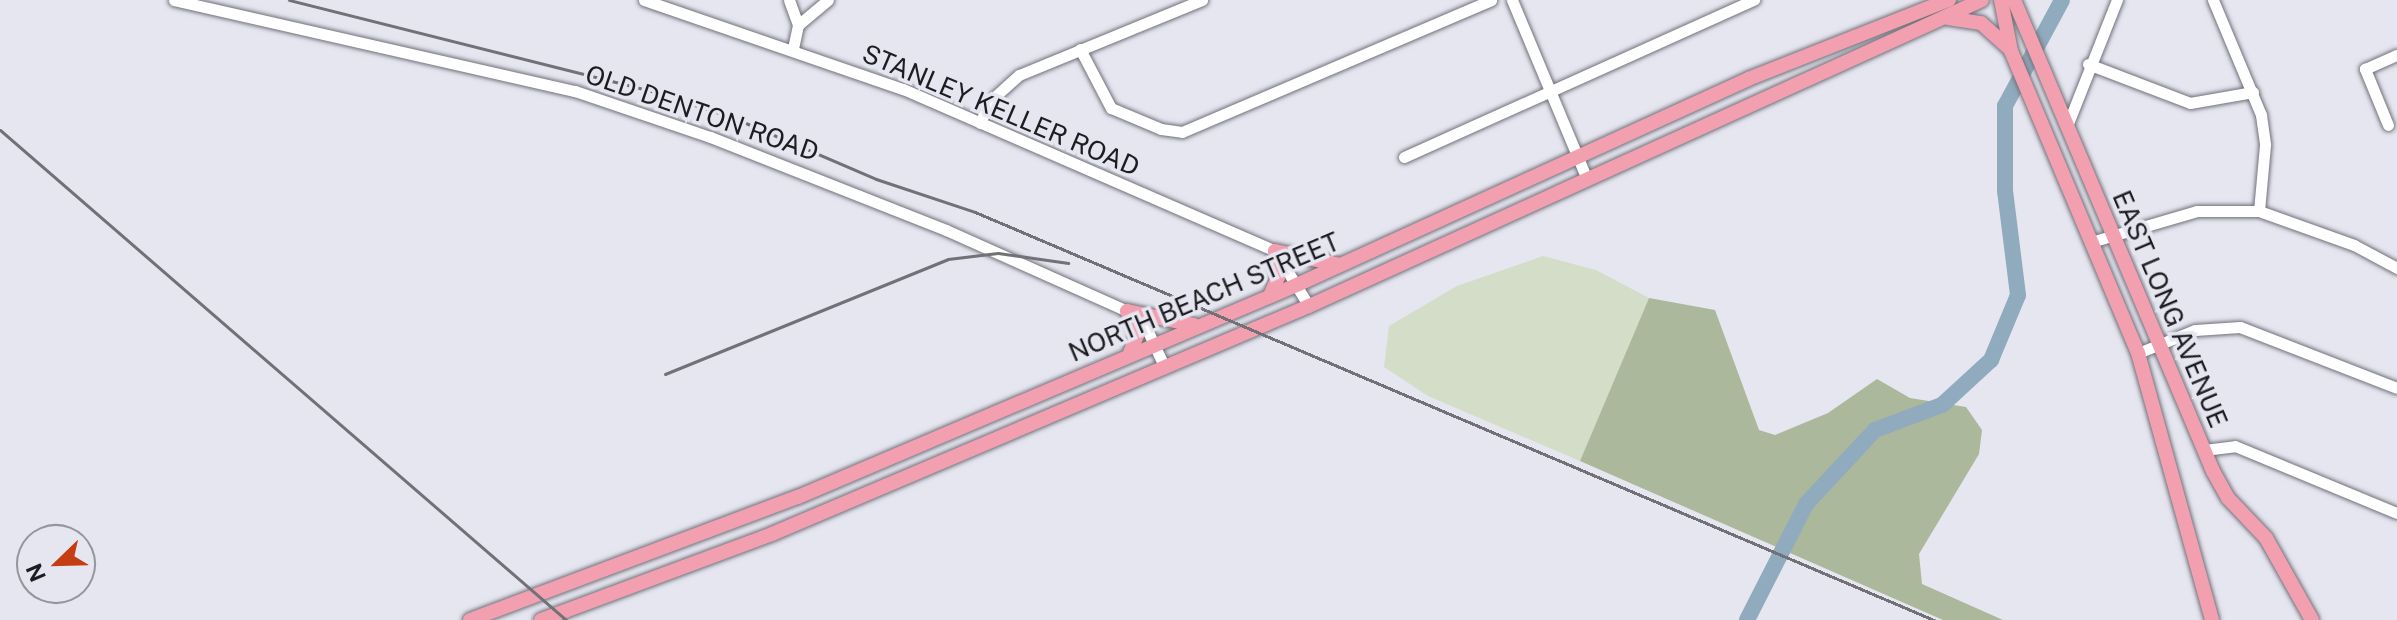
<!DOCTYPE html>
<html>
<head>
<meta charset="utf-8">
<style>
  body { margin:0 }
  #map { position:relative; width:2397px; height:620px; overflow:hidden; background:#e5e6f0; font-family:"Public Sans",sans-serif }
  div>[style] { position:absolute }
  .green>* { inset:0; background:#d3ddc7 }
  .forest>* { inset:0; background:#abb89b }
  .river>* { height:16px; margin:-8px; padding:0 8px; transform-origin:8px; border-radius:8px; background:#90abbe }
  .roads { filter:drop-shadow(0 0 2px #707179) drop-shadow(0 0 2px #707179) }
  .minor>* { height:11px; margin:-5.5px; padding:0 5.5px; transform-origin:5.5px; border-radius:5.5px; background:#fff }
  .major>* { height:14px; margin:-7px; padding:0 7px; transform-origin:7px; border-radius:7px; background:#f2a0b0 }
  .rail>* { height:3px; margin:-1.5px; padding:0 1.5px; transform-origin:1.5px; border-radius:1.5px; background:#717177 }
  span { translate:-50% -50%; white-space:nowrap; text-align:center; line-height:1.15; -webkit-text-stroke:7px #e5e6f0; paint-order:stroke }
  .street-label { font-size:26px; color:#1d1d21 }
  .north { position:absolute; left:16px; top:524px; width:80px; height:80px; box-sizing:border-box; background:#e5e6f0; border:2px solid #95969d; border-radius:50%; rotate:247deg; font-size:22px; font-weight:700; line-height:32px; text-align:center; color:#1d1d21 }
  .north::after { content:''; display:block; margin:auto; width:28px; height:36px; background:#c53d12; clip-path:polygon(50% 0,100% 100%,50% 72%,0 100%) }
</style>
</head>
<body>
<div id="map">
  <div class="green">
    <i style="clip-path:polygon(1543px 256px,1596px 270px,1649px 298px,1580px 461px,1428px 396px,1384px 367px,1389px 326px,1457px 286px)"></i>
  </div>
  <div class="forest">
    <i style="clip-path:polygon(1649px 298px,1715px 310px,1759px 430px,1775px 435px,1828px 413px,1877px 379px,1910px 398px,1966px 407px,1982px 430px,1979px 454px,1919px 554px,1922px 584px,2003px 620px,1943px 620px,1580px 461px)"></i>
  </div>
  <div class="river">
    <i style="left:1747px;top:620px;width:130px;rotate:-63deg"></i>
    <i style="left:1806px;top:504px;width:101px;rotate:-47deg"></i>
    <i style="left:1875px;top:430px;width:72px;rotate:-20.5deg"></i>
    <i style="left:1942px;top:405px;width:67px;rotate:-42.6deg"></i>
    <i style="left:1991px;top:360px;width:70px;rotate:-67.4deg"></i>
    <i style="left:2018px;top:295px;width:105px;rotate:-97.1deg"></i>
    <i style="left:2005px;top:191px;width:85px;rotate:-90deg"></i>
    <i style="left:2005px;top:106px;width:120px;rotate:-61.7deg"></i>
  </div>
  <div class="roads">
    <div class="minor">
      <i style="left:174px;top:0;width:411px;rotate:12.8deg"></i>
      <i style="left:575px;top:91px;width:143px;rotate:18.8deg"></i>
      <i style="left:710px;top:137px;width:254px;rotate:21.5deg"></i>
      <i style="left:946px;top:230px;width:198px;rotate:24.1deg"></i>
      <i style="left:1127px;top:311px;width:23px;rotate:38deg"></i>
      <i style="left:1145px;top:325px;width:47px;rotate:65.1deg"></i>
      <i style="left:644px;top:0;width:274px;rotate:19deg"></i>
      <i style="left:903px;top:89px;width:406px;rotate:23.5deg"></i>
      <i style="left:1275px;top:251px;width:65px;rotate:58.3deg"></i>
      <i style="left:789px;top:0;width:27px;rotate:70deg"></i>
      <i style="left:798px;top:25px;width:24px;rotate:102deg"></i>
      <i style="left:1512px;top:0;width:192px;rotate:67.3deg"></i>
      <i style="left:2213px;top:0;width:125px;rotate:67.3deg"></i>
      <i style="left:2261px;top:115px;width:30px;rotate:82deg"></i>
      <i style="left:2265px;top:145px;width:66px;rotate:95.2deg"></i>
      <i style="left:798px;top:25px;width:39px;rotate:-40deg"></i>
      <i style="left:1080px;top:49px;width:67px;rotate:62.3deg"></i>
      <i style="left:1111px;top:108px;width:54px;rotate:22.8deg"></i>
      <i style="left:1161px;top:129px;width:21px;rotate:8deg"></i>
      <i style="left:1182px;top:132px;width:336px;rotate:-23.1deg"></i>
      <i style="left:2088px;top:64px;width:109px;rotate:20.9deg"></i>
      <i style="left:2190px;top:103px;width:64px;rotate:-9.9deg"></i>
      <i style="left:980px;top:123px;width:24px;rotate:-66deg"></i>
      <i style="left:990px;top:101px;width:39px;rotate:-42deg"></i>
      <i style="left:1019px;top:75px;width:198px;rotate:-22.3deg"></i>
      <i style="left:2388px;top:125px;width:61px;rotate:-112.3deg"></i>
      <i style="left:2365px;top:69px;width:35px;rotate:-24deg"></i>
      <i style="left:2067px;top:126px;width:136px;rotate:-68.4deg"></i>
      <i style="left:1404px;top:157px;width:384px;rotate:-24.2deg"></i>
      <i style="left:2091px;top:242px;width:110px;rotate:-16.3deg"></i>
      <i style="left:2197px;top:211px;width:62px"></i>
      <i style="left:2259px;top:211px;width:101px;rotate:19.7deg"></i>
      <i style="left:2354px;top:245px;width:49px;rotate:28.1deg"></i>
      <i style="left:2138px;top:353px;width:61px;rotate:-22deg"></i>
      <i style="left:2195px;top:330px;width:45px;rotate:-3.8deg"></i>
      <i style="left:2240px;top:327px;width:168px;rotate:21.2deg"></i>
      <i style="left:2204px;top:450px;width:31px;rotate:-7deg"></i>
      <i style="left:2235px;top:446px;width:175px;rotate:22.5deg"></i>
    </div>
    <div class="major">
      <i style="left:2001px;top:0;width:52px;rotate:78.9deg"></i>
      <i style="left:2011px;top:51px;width:328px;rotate:67.2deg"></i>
      <i style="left:2138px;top:353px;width:277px;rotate:74.5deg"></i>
      <i style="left:2014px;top:0;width:511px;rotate:67.1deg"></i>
      <i style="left:2213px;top:471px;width:31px;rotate:61deg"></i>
      <i style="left:2228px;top:498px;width:55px;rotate:46.5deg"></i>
      <i style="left:2266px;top:538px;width:94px;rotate:60.7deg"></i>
      <i style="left:1948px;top:18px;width:33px;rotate:9deg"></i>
      <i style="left:1981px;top:23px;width:36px;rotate:42deg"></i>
      <i style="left:1270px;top:296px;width:21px;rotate:-67deg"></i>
      <i style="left:1278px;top:277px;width:26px;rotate:-97deg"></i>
      <i style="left:1275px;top:251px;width:66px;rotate:12.2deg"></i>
      <i style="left:1127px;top:311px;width:68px;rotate:11.8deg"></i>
      <i style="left:1127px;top:311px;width:25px;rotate:63deg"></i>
      <i style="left:1138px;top:333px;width:24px;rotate:112deg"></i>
      <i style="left:470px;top:620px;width:350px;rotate:-20.6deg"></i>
      <i style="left:798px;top:497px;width:544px;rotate:-23.03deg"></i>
      <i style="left:1299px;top:284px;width:494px;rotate:-24.5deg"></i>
      <i style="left:1748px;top:79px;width:216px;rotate:-21.5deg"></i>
      <i style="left:541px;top:620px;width:246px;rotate:-20.4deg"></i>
      <i style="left:772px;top:534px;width:583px;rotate:-23.01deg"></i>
      <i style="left:1309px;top:306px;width:739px;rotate:-24.45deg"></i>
    </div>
  </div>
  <div class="rail">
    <i style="left:289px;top:0;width:373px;rotate:14.1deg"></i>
    <i style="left:651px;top:91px;width:87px;rotate:18deg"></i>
    <i style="left:734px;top:118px;width:155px;rotate:23.2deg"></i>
    <i style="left:876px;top:179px;width:104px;rotate:18.4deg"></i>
    <i style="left:975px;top:212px;width:1042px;rotate:23.05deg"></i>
    <i style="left:0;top:130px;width:749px;rotate:40.88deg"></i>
    <i style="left:665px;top:374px;width:305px;rotate:-22.1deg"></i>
    <i style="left:948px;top:259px;width:50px;rotate:-6.8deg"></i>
    <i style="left:998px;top:253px;width:71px;rotate:8.1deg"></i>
  </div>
  <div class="street-label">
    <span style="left:1001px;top:110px;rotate:23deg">STANLEY KELLER ROAD</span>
    <span style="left:702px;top:113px;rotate:19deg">OLD DENTON ROAD</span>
    <span style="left:1204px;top:297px;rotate:-23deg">NORTH BEACH STREET</span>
    <span style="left:2170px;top:309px;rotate:67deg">EAST LONG AVENUE</span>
  </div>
  <div class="north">N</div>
</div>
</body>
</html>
